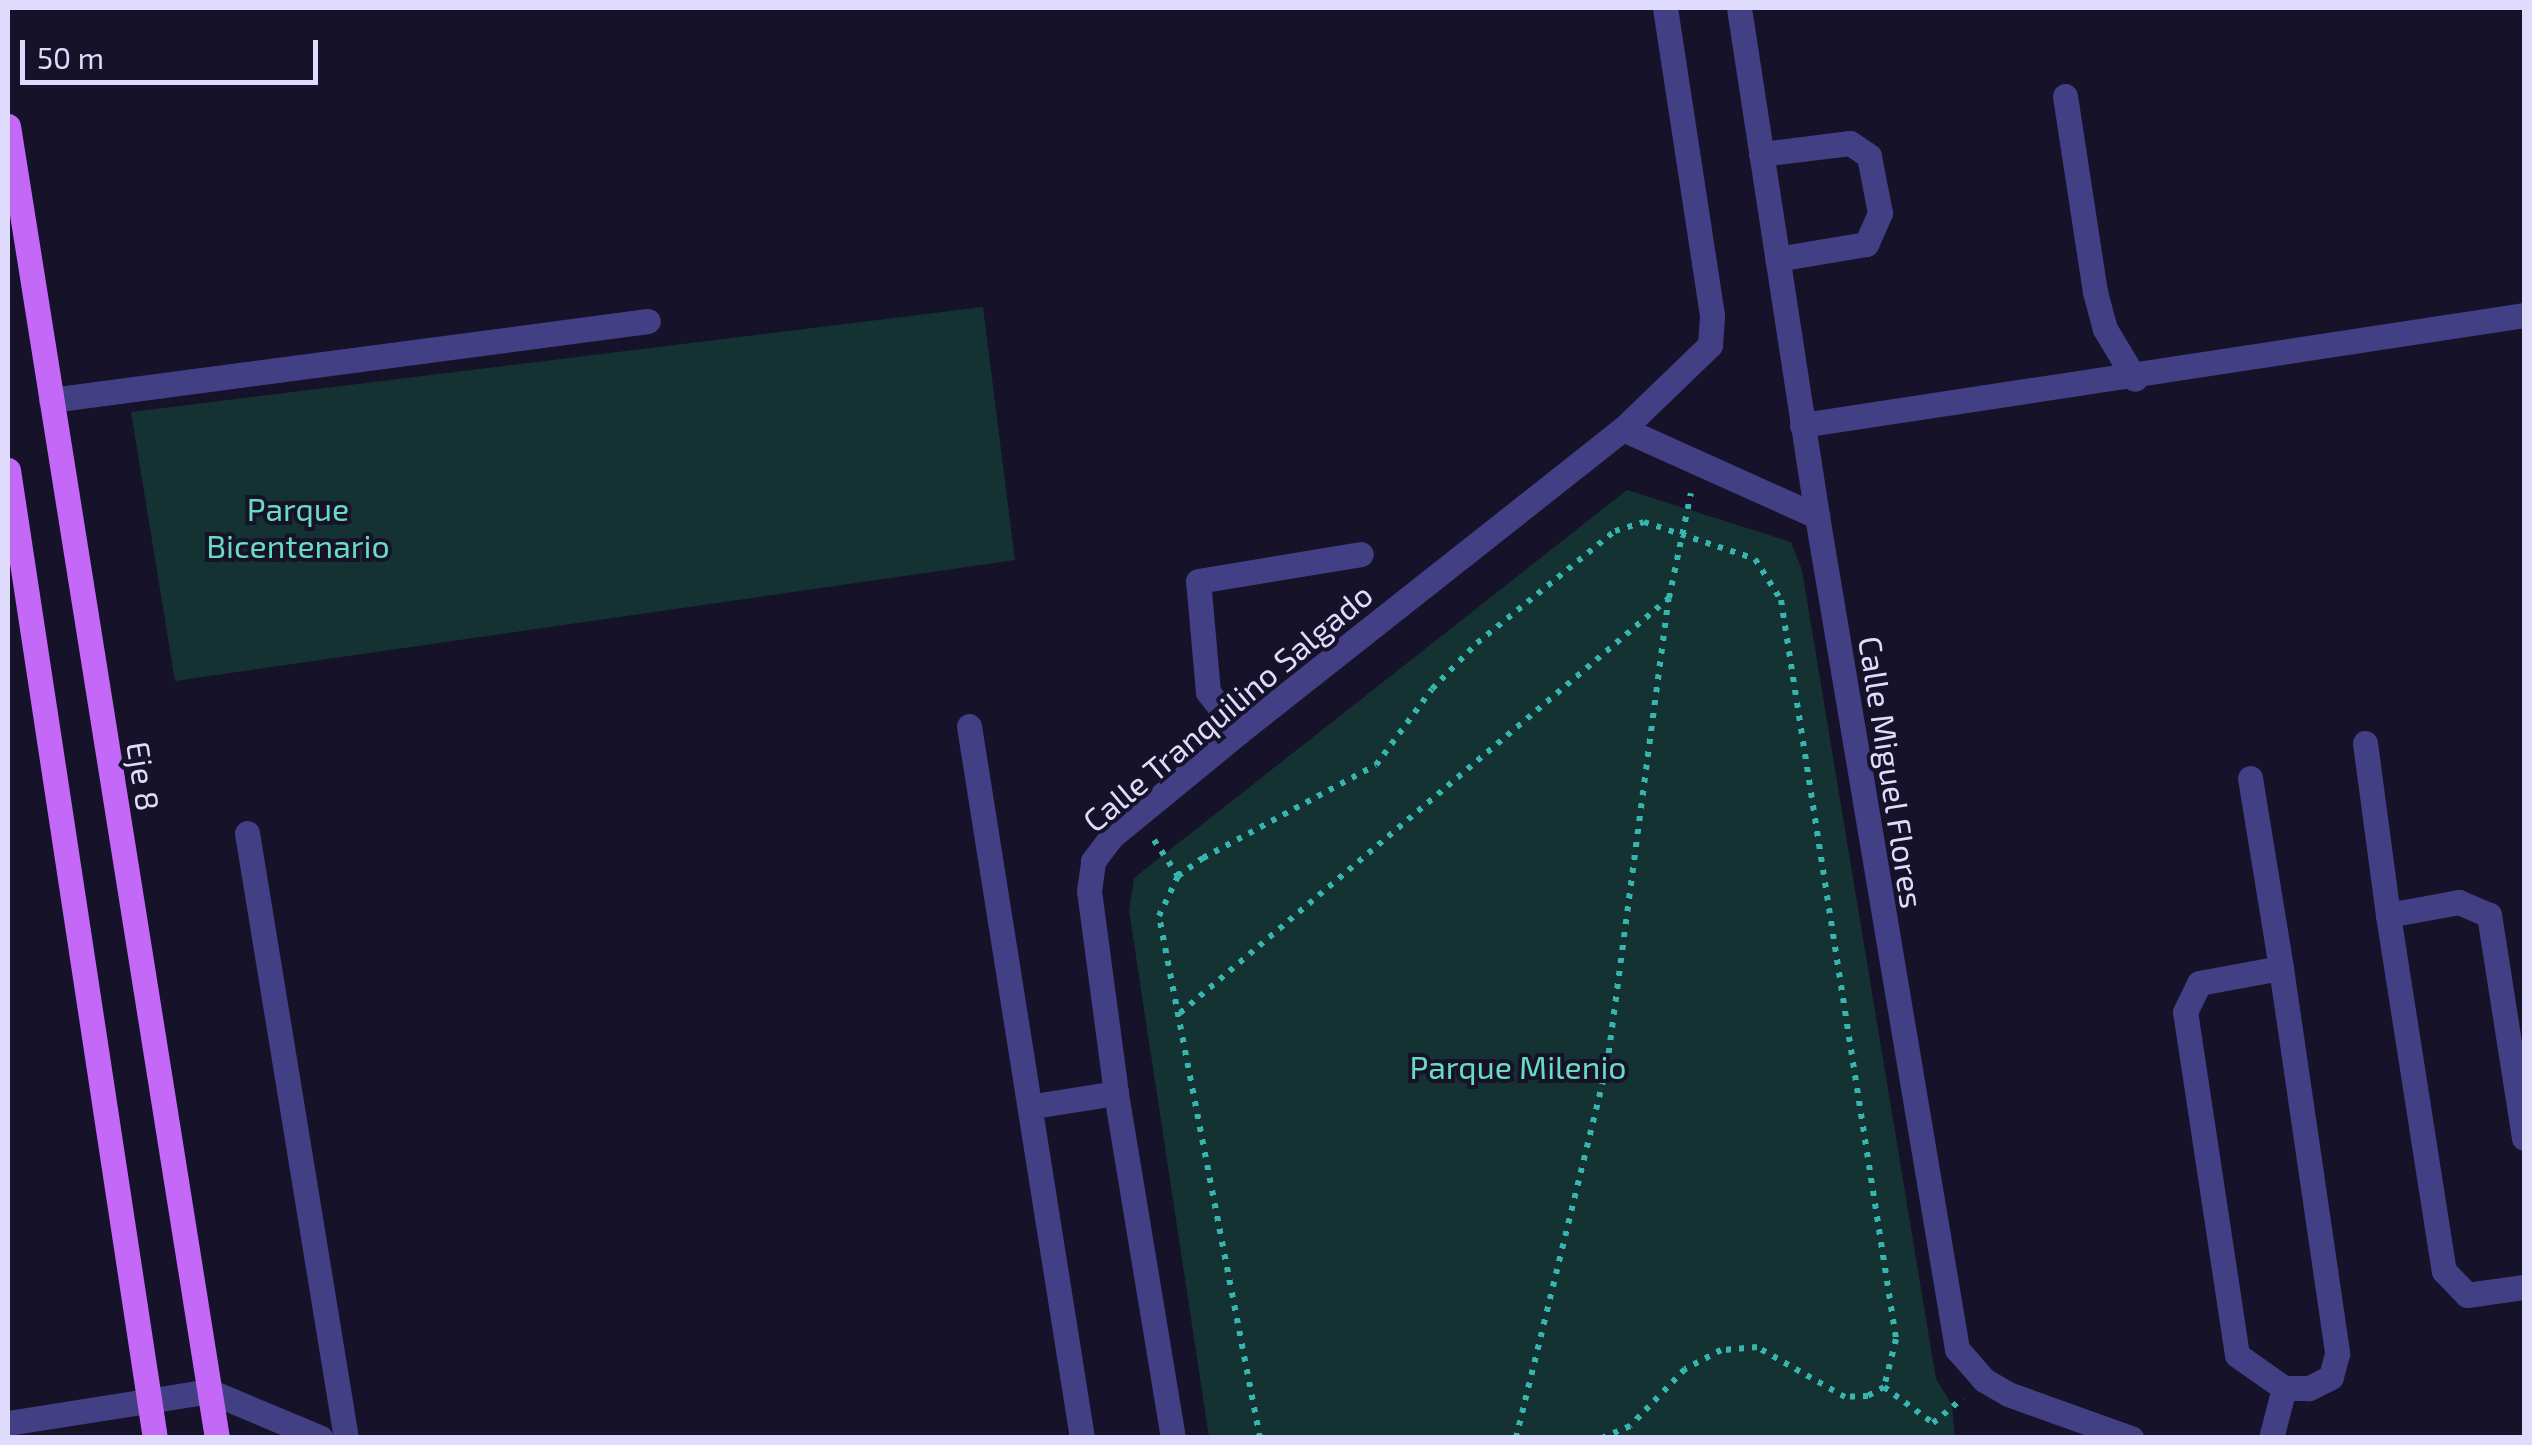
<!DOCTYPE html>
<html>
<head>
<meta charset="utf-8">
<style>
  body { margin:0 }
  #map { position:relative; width:2532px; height:1445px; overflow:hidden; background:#161229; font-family:"Exo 2",sans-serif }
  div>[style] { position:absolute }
  .green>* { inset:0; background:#153232 }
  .path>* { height:6px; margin-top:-3px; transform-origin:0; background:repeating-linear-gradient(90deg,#37b6b0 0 5px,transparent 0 13px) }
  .minor>* { height:25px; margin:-12.5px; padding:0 12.5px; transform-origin:12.5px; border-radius:12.5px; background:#433f85 }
  .major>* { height:25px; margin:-12.5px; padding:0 12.5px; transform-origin:12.5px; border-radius:12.5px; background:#c468f8 }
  span { translate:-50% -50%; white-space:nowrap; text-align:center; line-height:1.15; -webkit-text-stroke:8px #161229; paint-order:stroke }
  .park-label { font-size:32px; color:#69dbc0 }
  .street-label { font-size:32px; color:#dfdbfd }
  .frame { position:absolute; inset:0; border:10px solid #dfdbfd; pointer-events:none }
  .scale { position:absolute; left:20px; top:40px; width:298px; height:45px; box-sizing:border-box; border:5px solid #dfdbfd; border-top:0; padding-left:12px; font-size:30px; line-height:35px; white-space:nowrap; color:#dfdbfd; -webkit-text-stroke:8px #161229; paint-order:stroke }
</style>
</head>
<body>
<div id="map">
  <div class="green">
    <i style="clip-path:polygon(983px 307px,1015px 560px,175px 681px,131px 412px)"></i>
    <i style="clip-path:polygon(1627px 490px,1791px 542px,1802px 570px,1936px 1379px,1952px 1405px,1955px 1437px,1209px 1437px,1129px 910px,1134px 878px)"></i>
  </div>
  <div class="path">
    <i style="left:1154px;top:840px;width:43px;rotate:56.3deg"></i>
    <i style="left:1180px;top:1013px;width:641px;rotate:-40.32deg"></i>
    <i style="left:1884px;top:1387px;width:61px;rotate:36.3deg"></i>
    <i style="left:1933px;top:1423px;width:39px;rotate:-40deg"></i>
    <i style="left:1260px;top:1438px;width:532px;rotate:-100.95deg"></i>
    <i style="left:1159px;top:916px;width:44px;rotate:-64.6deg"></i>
    <i style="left:1178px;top:876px;width:31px;rotate:-36deg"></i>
    <i style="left:1203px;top:858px;width:196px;rotate:-28.3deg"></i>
    <i style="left:1376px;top:765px;width:94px;rotate:-53.6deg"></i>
    <i style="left:1432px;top:689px;width:64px;rotate:-45.6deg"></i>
    <i style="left:1477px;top:643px;width:178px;rotate:-39.1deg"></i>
    <i style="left:1615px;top:531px;width:30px;rotate:-17deg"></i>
    <i style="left:1644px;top:522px;width:117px;rotate:18.4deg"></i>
    <i style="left:1755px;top:559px;width:49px;rotate:57.6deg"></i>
    <i style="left:1781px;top:600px;width:748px;rotate:81.15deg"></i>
    <i style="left:1896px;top:1339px;width:49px;rotate:104deg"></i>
    <i style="left:1884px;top:1387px;width:18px;rotate:151deg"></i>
    <i style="left:1868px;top:1396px;width:23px;rotate:178deg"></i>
    <i style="left:1845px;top:1397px;width:101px;rotate:-150.4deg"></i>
    <i style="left:1757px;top:1347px;width:36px;rotate:175deg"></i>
    <i style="left:1721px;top:1350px;width:41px;rotate:152.2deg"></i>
    <i style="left:1685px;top:1369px;width:79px;rotate:134deg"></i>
    <i style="left:1630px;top:1426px;width:30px;rotate:157deg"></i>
    <i style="left:1516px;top:1438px;width:383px;rotate:-76.3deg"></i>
    <i style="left:1607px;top:1066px;width:472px;rotate:-82.5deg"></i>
    <i style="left:1669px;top:598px;width:107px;rotate:-78.2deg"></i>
  </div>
  <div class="minor">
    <i style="left:1739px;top:8px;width:514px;rotate:81.27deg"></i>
    <i style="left:1817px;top:516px;width:845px;rotate:80.46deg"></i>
    <i style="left:1957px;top:1349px;width:41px;rotate:48.9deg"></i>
    <i style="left:1984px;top:1380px;width:28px;rotate:30deg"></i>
    <i style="left:2008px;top:1394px;width:131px;rotate:19.7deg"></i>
    <i style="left:2065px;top:96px;width:198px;rotate:81.3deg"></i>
    <i style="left:2095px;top:292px;width:38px;rotate:75deg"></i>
    <i style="left:2105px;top:329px;width:58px;rotate:59deg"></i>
    <i style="left:1761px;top:154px;width:90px;rotate:-7deg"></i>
    <i style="left:1850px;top:143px;width:23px;rotate:34deg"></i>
    <i style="left:1869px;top:156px;width:58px;rotate:79.1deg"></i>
    <i style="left:1880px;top:213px;width:34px;rotate:114deg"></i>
    <i style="left:1866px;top:244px;width:90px;rotate:170.4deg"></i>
    <i style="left:51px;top:400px;width:602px;rotate:-7.54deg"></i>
    <i style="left:1802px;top:425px;width:730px;rotate:-8.66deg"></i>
    <i style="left:1623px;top:429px;width:213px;rotate:24.2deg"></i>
    <i style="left:969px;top:726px;width:721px;rotate:80.98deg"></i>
    <i style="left:1239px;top:732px;width:51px;rotate:-127.8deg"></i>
    <i style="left:1208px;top:692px;width:111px;rotate:-95.1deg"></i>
    <i style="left:1198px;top:581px;width:165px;rotate:-9.4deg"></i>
    <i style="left:2365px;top:743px;width:174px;rotate:82.4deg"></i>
    <i style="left:2250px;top:778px;width:193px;rotate:80.7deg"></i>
    <i style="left:2281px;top:968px;width:390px;rotate:81.7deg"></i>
    <i style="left:2337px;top:1354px;width:24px;rotate:105deg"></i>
    <i style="left:2331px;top:1377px;width:25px;rotate:153deg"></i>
    <i style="left:2309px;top:1388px;width:25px;rotate:180deg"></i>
    <i style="left:2284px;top:1388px;width:57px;rotate:-144.9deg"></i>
    <i style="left:2237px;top:1355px;width:347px;rotate:-98.6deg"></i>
    <i style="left:2185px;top:1012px;width:32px;rotate:-64deg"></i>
    <i style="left:2199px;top:983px;width:83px;rotate:-10.4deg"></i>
    <i style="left:247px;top:833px;width:613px;rotate:80.71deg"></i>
    <i style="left:1034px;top:1106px;width:83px;rotate:-9deg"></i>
    <i style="left:2524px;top:1138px;width:226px;rotate:-98.9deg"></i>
    <i style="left:2489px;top:915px;width:33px;rotate:-157deg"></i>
    <i style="left:2459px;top:902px;width:72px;rotate:169.6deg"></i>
    <i style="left:2388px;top:915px;width:360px;rotate:81.1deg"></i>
    <i style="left:2444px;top:1271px;width:33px;rotate:46deg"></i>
    <i style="left:2467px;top:1295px;width:58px;rotate:-8deg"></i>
    <i style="left:8px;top:1423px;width:204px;rotate:-9deg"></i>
    <i style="left:209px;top:1391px;width:121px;rotate:22.8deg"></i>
    <i style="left:1173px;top:1438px;width:350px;rotate:-99.4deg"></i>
    <i style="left:1116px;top:1093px;width:204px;rotate:-97.6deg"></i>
    <i style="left:1089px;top:891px;width:30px;rotate:-82deg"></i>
    <i style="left:1093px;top:861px;width:31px;rotate:-53deg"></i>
    <i style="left:1112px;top:836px;width:164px;rotate:-39.3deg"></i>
    <i style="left:1239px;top:732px;width:489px;rotate:-38.3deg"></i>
    <i style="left:1623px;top:429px;width:121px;rotate:-44deg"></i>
    <i style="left:1710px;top:345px;width:30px;rotate:-86deg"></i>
    <i style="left:1712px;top:315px;width:311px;rotate:-98.7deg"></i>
    <i style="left:2271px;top:1438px;width:52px;rotate:-75.4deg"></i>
  </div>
  <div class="major">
    <i style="left:8px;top:126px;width:1329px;rotate:80.95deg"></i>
    <i style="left:8px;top:470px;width:979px;rotate:81.37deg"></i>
  </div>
  <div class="park-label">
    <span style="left:298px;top:527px">Parque<br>Bicentenario</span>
    <span style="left:1518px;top:1066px">Parque Milenio</span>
  </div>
  <div class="street-label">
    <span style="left:1227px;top:707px;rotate:-40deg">Calle Tranquilino Salgado</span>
    <span style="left:1892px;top:772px;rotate:81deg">Calle Miguel Flores</span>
    <span style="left:144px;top:776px;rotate:81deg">Eje 8</span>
  </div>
  <div class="frame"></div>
  <div class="scale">50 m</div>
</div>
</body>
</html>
